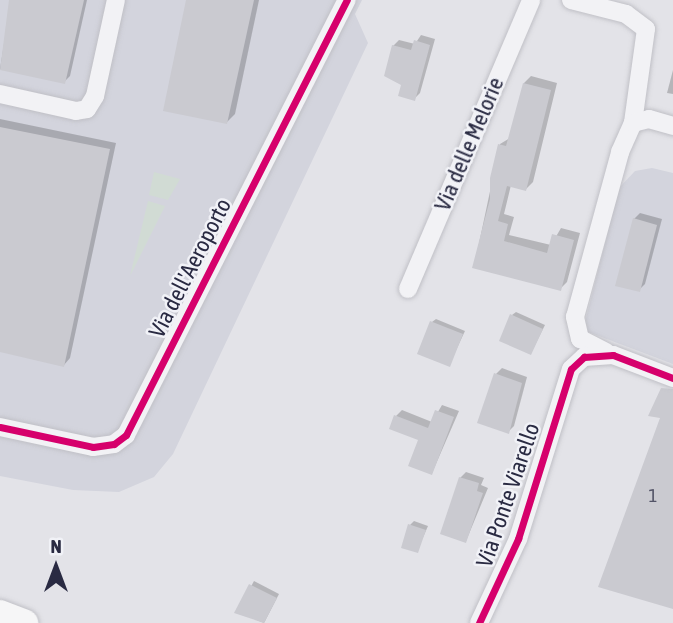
<!DOCTYPE html>
<html>
<head>
<meta charset="utf-8">
<style>
  body { margin:0 }
  #map { position:relative; width:673px; height:623px; overflow:hidden; background:#e3e3e8; font-family:"Asap Condensed",sans-serif }
  div>[style] { position:absolute }
  .built>* { inset:0; background:#d3d4dd }
  .green>* { inset:0; background:#d1dbd4 }
  .shadow>* { inset:0; background:#0003 }
  .building>* { inset:0; background:#cacad0 }
  .roads { filter:drop-shadow(0 0 2px #c0c0c6) drop-shadow(0 0 2px #c0c0c6) }
  .street>* { height:18px; margin:-9px; padding:0 9px; transform-origin:9px; border-radius:9px; background:#f2f2f5 }
  .primary>* { height:28px; margin:-14px; padding:0 14px; transform-origin:14px; border-radius:14px; background:#f6f6f7 }
  .cycleway>* { height:7px; margin:-3.5px; padding:0 3.5px; transform-origin:3.5px; border-radius:3.5px; background:#d6006c }
  span { translate:-50% -50%; white-space:nowrap; text-align:center; line-height:1.15; -webkit-text-stroke:5px #f1f2f7; paint-order:stroke }
  .number-label { font-size:19px; color:#535467 }
  .number-label span { -webkit-text-stroke-width:0 }
  .street-label { font-size:23px; color:#292a42 }
  .north { position:absolute; left:21px; top:532px; width:70px; height:70px; -webkit-text-stroke:5px #f1f2f7; paint-order:stroke; rotate:0deg; font-size:19px; font-weight:700; line-height:28px; text-align:center; color:#292a42 }
  .north::after { content:''; display:block; margin:auto; width:24px; height:32px; background:#292a42; clip-path:polygon(50% 0,100% 100%,50% 72%,0 100%) }
</style>
</head>
<body>
<div id="map">
  <div class="built">
    <i style="clip-path:polygon(0 0,362px 0,355px 14px,368px 43px,173px 454px,154px 477px,119px 492px,73px 490px,0 476px)"></i>
    <i style="clip-path:polygon(652px 168px,673px 173px,673px 364px,583px 330px,619px 188px,635px 171px)"></i>
  </div>
  <div class="green">
    <i style="clip-path:polygon(154px 172px,180px 179px,168px 200px,149px 195px)"></i>
    <i style="clip-path:polygon(148px 201px,165px 206px,130px 276px)"></i>
  </div>
  <div class="shadow">
    <i style="clip-path:polygon(11px 0,87px 0,70px 76px,64px 82px,0 69px)"></i>
    <i style="clip-path:polygon(188px 0,259px 0,235px 114px,227px 122px)"></i>
    <i style="clip-path:polygon(421px 35px,435px 39px,420px 93px,414px 99px,403px 84px,393px 46px,399px 40px,415px 44px)"></i>
    <i style="clip-path:polygon(673px 70px,673px 94px,667px 93px)"></i>
    <i style="clip-path:polygon(531px 76px,557px 83px,533px 182px,526px 189px,511px 185px,504px 214px,514px 217px,509px 235px,551px 245px,561px 228px,580px 233px,567px 282px,560px 289px,474px 267px,500px 144px,510px 138px,524px 83px)"></i>
    <i style="clip-path:polygon(0 119px,116px 143px,70px 358px,64px 365px,0 350px)"></i>
    <i style="clip-path:polygon(640px 213px,662px 219px,645px 284px,639px 290px,634px 219px)"></i>
    <i style="clip-path:polygon(516px 312px,545px 325px,531px 353px,512px 315px)"></i>
    <i style="clip-path:polygon(436px 319px,465px 331px,449px 365px,432px 322px)"></i>
    <i style="clip-path:polygon(502px 368px,527px 377px,514px 426px,508px 432px,496px 374px)"></i>
    <i style="clip-path:polygon(442px 405px,459px 411px,432px 473px,420px 439px,396px 416px,402px 410px,432px 422px)"></i>
    <i style="clip-path:polygon(466px 472px,484px 478px,481px 485px,488px 488px,466px 541px,460px 478px)"></i>
    <i style="clip-path:polygon(414px 521px,428px 526px,417px 551px,410px 525px)"></i>
    <i style="clip-path:polygon(254px 581px,279px 594px,264px 623px,237px 612px)"></i>
  </div>
  <div class="building">
    <i style="clip-path:polygon(9px 0,84px 0,65px 84px,0 70px)"></i>
    <i style="clip-path:polygon(186px 0,254px 0,227px 124px,163px 111px)"></i>
    <i style="clip-path:polygon(414px 40px,430px 45px,415px 101px,398px 96px,401px 85px,384px 76px,392px 45px,411px 50px)"></i>
    <i style="clip-path:polygon(523px 83px,551px 90px,526px 191px,507px 186px,498px 221px,508px 224px,504px 241px,547px 253px,552px 234px,574px 240px,561px 291px,472px 268px,490px 199px,490px 178px,498px 144px,506px 146px)"></i>
    <i style="clip-path:polygon(0 127px,110px 149px,64px 367px,0 352px)"></i>
    <i style="clip-path:polygon(633px 218px,657px 225px,640px 292px,615px 286px)"></i>
    <i style="clip-path:polygon(510px 314px,543px 329px,531px 355px,499px 341px)"></i>
    <i style="clip-path:polygon(430px 321px,463px 334px,450px 367px,417px 354px)"></i>
    <i style="clip-path:polygon(494px 373px,522px 383px,509px 434px,477px 423px)"></i>
    <i style="clip-path:polygon(661px 388px,673px 389px,673px 609px,598px 587px,660px 418px,648px 416px)"></i>
    <i style="clip-path:polygon(435px 410px,454px 417px,432px 475px,408px 466px,418px 440px,389px 429px,394px 415px,428px 428px)"></i>
    <i style="clip-path:polygon(459px 477px,479px 483px,477px 491px,483px 493px,466px 543px,440px 534px)"></i>
    <i style="clip-path:polygon(408px 524px,426px 530px,418px 553px,401px 548px)"></i>
    <i style="clip-path:polygon(249px 584px,277px 598px,264px 623px,234px 613px)"></i>
  </div>
  <div class="roads">
    <div class="street">
      <i style="left:571px;top:0;width:57px;rotate:14.3deg"></i>
      <i style="left:626px;top:14px;width:25px;rotate:37deg"></i>
      <i style="left:646px;top:29px;width:95px;rotate:97.9deg"></i>
      <i style="left:0;top:94px;width:78px;rotate:12.6deg"></i>
      <i style="left:76px;top:111px;width:11px;rotate:-10deg"></i>
      <i style="left:87px;top:109px;width:15px;rotate:-58deg"></i>
      <i style="left:95px;top:96px;width:98px;rotate:-77.7deg"></i>
      <i style="left:408px;top:289px;width:314px;rotate:-66.9deg"></i>
      <i style="left:606px;top:352px;width:29px;rotate:-153deg"></i>
      <i style="left:580px;top:339px;width:23px;rotate:-103deg"></i>
      <i style="left:575px;top:317px;width:171px;rotate:-74.7deg"></i>
      <i style="left:620px;top:152px;width:32px;rotate:-66deg"></i>
      <i style="left:633px;top:123px;width:16px;rotate:-14deg"></i>
      <i style="left:649px;top:119px;width:25px;rotate:16deg"></i>
      <i style="left:0;top:427px;width:95px;rotate:12.1deg"></i>
      <i style="left:93px;top:447px;width:21px;rotate:-8deg"></i>
      <i style="left:114px;top:444px;width:15px;rotate:-37deg"></i>
      <i style="left:126px;top:435px;width:488px;rotate:-63.1deg"></i>
      <i style="left:479px;top:623px;width:93px;rotate:-65.1deg"></i>
      <i style="left:518px;top:539px;width:178px;rotate:-72.7deg"></i>
      <i style="left:571px;top:369px;width:18px;rotate:-43deg"></i>
      <i style="left:584px;top:357px;width:29px;rotate:-4deg"></i>
      <i style="left:613px;top:355px;width:64px;rotate:21deg"></i>
    </div>
    <div class="primary">
      <i style="left:0;top:614px;width:26px;rotate:21deg"></i>
    </div>
  </div>
  <div class="cycleway">
    <i style="left:0;top:427px;width:95px;rotate:12.1deg"></i>
    <i style="left:93px;top:447px;width:21px;rotate:-8deg"></i>
    <i style="left:114px;top:444px;width:15px;rotate:-37deg"></i>
    <i style="left:126px;top:435px;width:488px;rotate:-63.1deg"></i>
    <i style="left:479px;top:623px;width:93px;rotate:-65.1deg"></i>
    <i style="left:518px;top:539px;width:178px;rotate:-72.7deg"></i>
    <i style="left:571px;top:369px;width:18px;rotate:-43deg"></i>
    <i style="left:584px;top:357px;width:29px;rotate:-4deg"></i>
    <i style="left:613px;top:355px;width:64px;rotate:21deg"></i>
  </div>
  <div class="number-label">
    <span style="left:653px;top:496px">1</span>
  </div>
  <div class="street-label">
    <span style="left:469px;top:144px;rotate:-67deg">Via delle Melorie</span>
    <span style="left:190px;top:268px;rotate:-63deg">Via dell'Aeroporto</span>
    <span style="left:508px;top:495px;rotate:-71deg">Via Ponte Viarello</span>
  </div>
  <div class="north">N</div>
</div>
</body>
</html>
